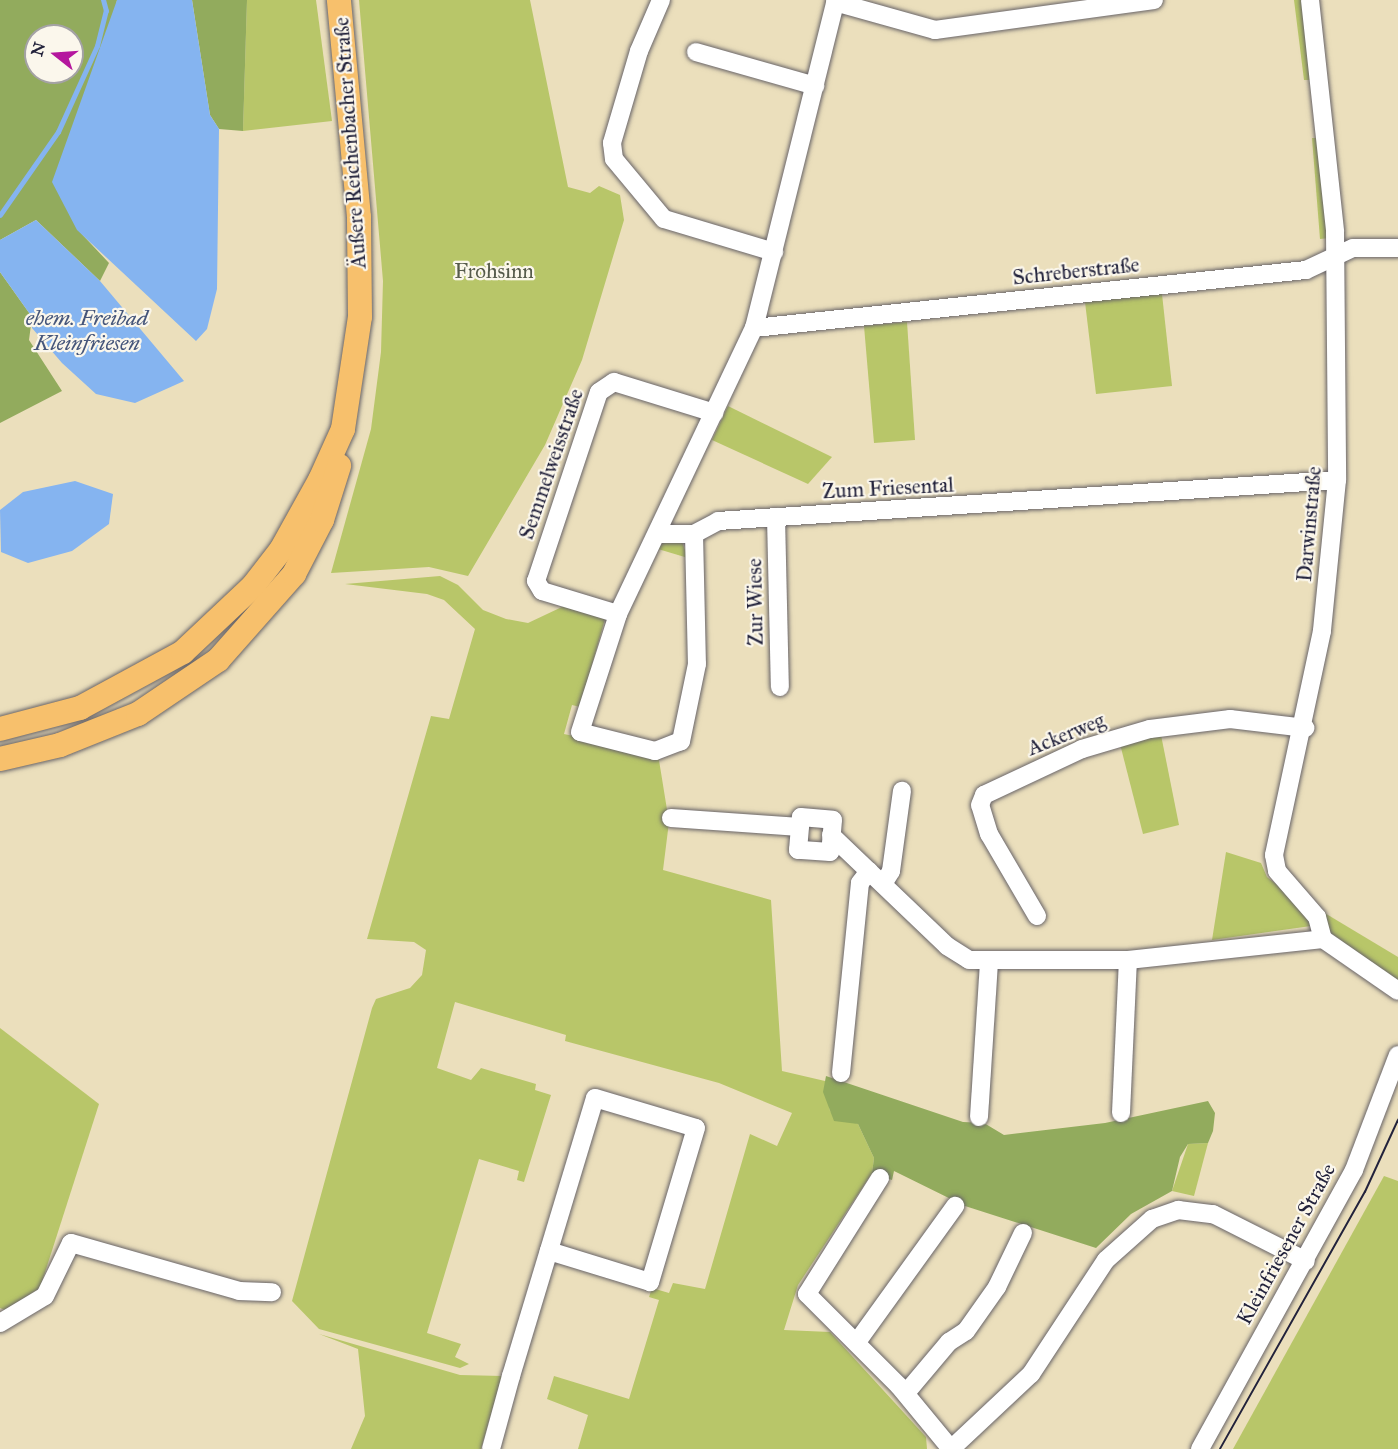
<!DOCTYPE html>
<html>
<head>
<meta charset="utf-8">
<style>
  body { margin:0 }
  #map { position:relative; width:1398px; height:1449px; overflow:hidden; background:#ebdfbc; font-family:"IM FELL Great Primer",serif }
  div>[style] { position:absolute }
  .green>* { inset:0; background:#b8c669 }
  .forest>* { inset:0; background:#92ab5d }
  .water>* { inset:0; background:#85b4f0 }
  .stream>* { height:4.5px; margin:-2.25px; padding:0 2.25px; transform-origin:2.25px; border-radius:2.25px; background:#85b4f0 }
  .roads { filter:drop-shadow(0 0 2px #686468) drop-shadow(0 0 2px #686468) }
  .minor>* { height:18px; margin:-9px; padding:0 9px; transform-origin:9px; border-radius:9px; background:#fff }
  .major>* { height:24px; margin:-12px; padding:0 12px; transform-origin:12px; border-radius:12px; background:#f7c06c }
  .tram>* { height:1.5px; margin:-0.75px; padding:0 0.75px; transform-origin:0.75px; border-radius:0.75px; background:#22223b }
  span { translate:-50% -50%; white-space:nowrap; text-align:center; line-height:1.15; -webkit-text-stroke:4.5px #fbf7ec; paint-order:stroke }
  .street-label { font-size:21px; color:#22223b }
  .park-label { font-size:21px; color:#565b4b }
  .water-label { font-size:22px; color:#45557a; font-style:italic }
  .north { position:absolute; left:24px; top:24px; width:60px; height:60px; box-sizing:border-box; background:#fbf7ec; border:2px solid #a4a2a5; border-radius:50%; rotate:287deg; font-size:16px; font-weight:700; line-height:24px; text-align:center; color:#22223b }
  .north::after { content:''; display:block; margin:auto; width:21px; height:27px; background:#b5179e; clip-path:polygon(50% 0,100% 100%,50% 72%,0 100%) }
</style>
</head>
<body>
<div id="map">
  <div class="green">
    <i style="clip-path:polygon(247px 0,316px 0,332px 121px,243px 131px)"></i>
    <i style="clip-path:polygon(359px 0,530px 0,568px 187px,590px 193px,599px 186px,620px 195px,624px 220px,582px 360px,545px 445px,468px 576px,429px 567px,331px 573px,371px 429px,381px 352px,383px 281px)"></i>
    <i style="clip-path:polygon(1294px 0,1306px 0,1312px 80px,1304px 80px)"></i>
    <i style="clip-path:polygon(1312px 138px,1319px 138px,1330px 238px,1320px 239px)"></i>
    <i style="clip-path:polygon(1162px 294px,1172px 386px,1096px 394px,1085px 302px)"></i>
    <i style="clip-path:polygon(907px 322px,915px 440px,874px 443px,864px 326px)"></i>
    <i style="clip-path:polygon(728px 406px,832px 457px,808px 484px,712px 440px)"></i>
    <i style="clip-path:polygon(664px 541px,682px 542px,688px 558px,658px 549px)"></i>
    <i style="clip-path:polygon(440px 576px,458px 585px,483px 610px,506px 619px,528px 623px,564px 606px,605px 619px,580px 707px,572px 705px,564px 734px,658px 754px,669px 822px,663px 870px,771px 900px,782px 1071px,825px 1081px,830px 1111px,858px 1124px,874px 1158px,872px 1173px,798px 1285px,784px 1330px,830px 1332px,926px 1437px,927px 1449px,578px 1449px,588px 1415px,547px 1399px,554px 1376px,629px 1399px,659px 1300px,649px 1297px,652px 1288px,669px 1293px,673px 1283px,705px 1289px,750px 1134px,777px 1146px,792px 1113px,719px 1083px,565px 1041px,566px 1035px,455px 1002px,437px 1068px,471px 1080px,481px 1068px,536px 1084px,535px 1090px,551px 1095px,524px 1182px,517px 1180px,519px 1171px,479px 1159px,427px 1333px,461px 1344px,455px 1357px,469px 1364px,460px 1368px,319px 1329px,292px 1301px,372px 1008px,376px 999px,410px 988px,422px 975px,426px 950px,414px 942px,367px 939px,431px 716px,449px 719px,475px 629px,444px 600px,427px 594px,345px 584px)"></i>
    <i style="clip-path:polygon(1161px 735px,1179px 825px,1143px 834px,1120px 744px)"></i>
    <i style="clip-path:polygon(1226px 852px,1261px 863px,1267px 877px,1305px 907px,1311px 926px,1212px 940px)"></i>
    <i style="clip-path:polygon(1323px 912px,1398px 957px,1398px 981px,1328px 931px)"></i>
    <i style="clip-path:polygon(0 1028px,99px 1104px,40px 1288px,5px 1310px,0 1308px)"></i>
    <i style="clip-path:polygon(1208px 1143px,1194px 1196px,1172px 1191px,1188px 1144px)"></i>
    <i style="clip-path:polygon(1384px 1176px,1398px 1181px,1398px 1449px,1233px 1449px)"></i>
    <i style="clip-path:polygon(319px 1334px,460px 1375px,502px 1376px,481px 1449px,351px 1449px,365px 1416px,358px 1349px)"></i>
  </div>
  <div class="forest">
    <i style="clip-path:polygon(evenodd,0 0,117px 0,77px 229px,109px 263px,100px 281px,36px 220px,0 240px,0 0,36px 36px,72px 36px,72px 72px,36px 72px,36px 36px)"></i>
    <i style="clip-path:polygon(192px 0,247px 0,243px 131px,219px 129px,210px 115px)"></i>
    <i style="clip-path:polygon(0 272px,32px 317px,29px 340px,62px 391px,0 423px)"></i>
    <i style="clip-path:polygon(826px 1076px,963px 1122px,984px 1123px,1004px 1135px,1105px 1123px,1208px 1101px,1215px 1113px,1213px 1131px,1208px 1143px,1188px 1144px,1180px 1157px,1172px 1191px,1131px 1214px,1096px 1248px,965px 1206px,894px 1171px,892px 1180px,872px 1173px,874px 1158px,858px 1124px,834px 1121px,823px 1092px)"></i>
  </div>
  <div class="water">
    <i style="clip-path:polygon(117px 0,192px 0,210px 115px,219px 129px,217px 289px,207px 329px,196px 341px,77px 230px,52px 182px)"></i>
    <i style="clip-path:polygon(36px 220px,100px 281px,184px 381px,135px 403px,96px 394px,62px 363px,32px 328px,32px 317px,0 272px,0 240px)"></i>
    <i style="clip-path:polygon(75px 481px,113px 494px,109px 524px,72px 551px,28px 563px,1px 552px,0 510px,23px 492px)"></i>
  </div>
  <div class="stream">
    <i style="left:0;top:215px;width:101px;rotate:-55.1deg"></i>
    <i style="left:58px;top:132px;width:94px;rotate:-65.6deg"></i>
    <i style="left:97px;top:46px;width:36px;rotate:-76deg"></i>
    <i style="left:106px;top:11px;width:11px;rotate:-105deg"></i>
  </div>
  <div class="roads">
    <div class="minor">
      <i style="left:661px;top:0;width:56px;rotate:113.3deg"></i>
      <i style="left:639px;top:51px;width:96px;rotate:106.4deg"></i>
      <i style="left:612px;top:143px;width:16px;rotate:83deg"></i>
      <i style="left:614px;top:159px;width:78px;rotate:50.2deg"></i>
      <i style="left:664px;top:219px;width:115px;rotate:16.7deg"></i>
      <i style="left:1310px;top:0;width:233px;rotate:83.8deg"></i>
      <i style="left:1335px;top:232px;width:248px;rotate:89.5deg"></i>
      <i style="left:1337px;top:480px;width:152px;rotate:95.7deg"></i>
      <i style="left:1322px;top:631px;width:229px;rotate:102.1deg"></i>
      <i style="left:1274px;top:855px;width:16px;rotate:79deg"></i>
      <i style="left:1277px;top:871px;width:61px;rotate:49deg"></i>
      <i style="left:1317px;top:917px;width:23px;rotate:75deg"></i>
      <i style="left:835px;top:2px;width:104px;rotate:15.6deg"></i>
      <i style="left:935px;top:30px;width:221px;rotate:-7.8deg"></i>
      <i style="left:696px;top:52px;width:124px;rotate:15.9deg"></i>
      <i style="left:754px;top:328px;width:555px;rotate:-6deg"></i>
      <i style="left:1306px;top:270px;width:52px;rotate:-25.1deg"></i>
      <i style="left:1353px;top:248px;width:45px"></i>
      <i style="left:776px;top:517px;width:170px;rotate:88.7deg"></i>
      <i style="left:658px;top:534px;width:36px"></i>
      <i style="left:694px;top:534px;width:27px;rotate:-28deg"></i>
      <i style="left:718px;top:521px;width:620px;rotate:-3.79deg"></i>
      <i style="left:694px;top:534px;width:130px;rotate:88.7deg"></i>
      <i style="left:697px;top:664px;width:79px;rotate:101.7deg"></i>
      <i style="left:681px;top:741px;width:28px;rotate:159deg"></i>
      <i style="left:655px;top:751px;width:77px;rotate:-165.8deg"></i>
      <i style="left:580px;top:732px;width:124px;rotate:-72.1deg"></i>
      <i style="left:618px;top:614px;width:317px;rotate:-64.6deg"></i>
      <i style="left:754px;top:328px;width:338px;rotate:-76deg"></i>
      <i style="left:618px;top:614px;width:79px;rotate:-163.2deg"></i>
      <i style="left:542px;top:591px;width:12px;rotate:-121deg"></i>
      <i style="left:536px;top:581px;width:199px;rotate:-71.6deg"></i>
      <i style="left:599px;top:392px;width:18px;rotate:-34deg"></i>
      <i style="left:614px;top:382px;width:105px;rotate:17.2deg"></i>
      <i style="left:801px;top:817px;width:32px;rotate:5deg"></i>
      <i style="left:833px;top:820px;width:32px;rotate:95deg"></i>
      <i style="left:830px;top:852px;width:32px;rotate:-176deg"></i>
      <i style="left:798px;top:850px;width:33px;rotate:-85deg"></i>
      <i style="left:671px;top:818px;width:129px;rotate:4deg"></i>
      <i style="left:831px;top:835px;width:161px;rotate:43.7deg"></i>
      <i style="left:947px;top:946px;width:26px;rotate:32deg"></i>
      <i style="left:969px;top:960px;width:159px"></i>
      <i style="left:1128px;top:960px;width:196px;rotate:-6.1deg"></i>
      <i style="left:1323px;top:939px;width:91px;rotate:34.7deg"></i>
      <i style="left:883px;top:884px;width:15px;rotate:-58deg"></i>
      <i style="left:891px;top:871px;width:81px;rotate:-82.2deg"></i>
      <i style="left:1037px;top:916px;width:95px;rotate:-120.3deg"></i>
      <i style="left:989px;top:834px;width:30px;rotate:-107deg"></i>
      <i style="left:980px;top:805px;width:11px;rotate:-68deg"></i>
      <i style="left:984px;top:795px;width:108px;rotate:-25.1deg"></i>
      <i style="left:1082px;top:749px;width:71px;rotate:-16.4deg"></i>
      <i style="left:1150px;top:729px;width:81px;rotate:-7.1deg"></i>
      <i style="left:1230px;top:719px;width:76px;rotate:6.8deg"></i>
      <i style="left:841px;top:1073px;width:191px;rotate:-84.3deg"></i>
      <i style="left:860px;top:883px;width:15px;rotate:-53deg"></i>
      <i style="left:1121px;top:1113px;width:153px;rotate:-87.4deg"></i>
      <i style="left:979px;top:1117px;width:153px;rotate:-86.3deg"></i>
      <i style="left:880px;top:1178px;width:137px;rotate:122.2deg"></i>
      <i style="left:807px;top:1294px;width:130px;rotate:45deg"></i>
      <i style="left:899px;top:1386px;width:82px;rotate:50.5deg"></i>
      <i style="left:951px;top:1449px;width:110px;rotate:-43.2deg"></i>
      <i style="left:1031px;top:1374px;width:136px;rotate:-56.7deg"></i>
      <i style="left:1106px;top:1260px;width:62px;rotate:-41.7deg"></i>
      <i style="left:1152px;top:1219px;width:28px;rotate:-19deg"></i>
      <i style="left:1178px;top:1210px;width:35px;rotate:7deg"></i>
      <i style="left:1213px;top:1214px;width:104px;rotate:26.8deg"></i>
      <i style="left:0;top:1323px;width:52px;rotate:-31deg"></i>
      <i style="left:45px;top:1296px;width:59px;rotate:-63.9deg"></i>
      <i style="left:71px;top:1243px;width:175px;rotate:15.9deg"></i>
      <i style="left:239px;top:1291px;width:33px;rotate:2deg"></i>
      <i style="left:857px;top:1342px;width:168px;rotate:-54.2deg"></i>
      <i style="left:906px;top:1393px;width:67px;rotate:-49.9deg"></i>
      <i style="left:949px;top:1342px;width:20px;rotate:-33deg"></i>
      <i style="left:966px;top:1331px;width:54px;rotate:-54.8deg"></i>
      <i style="left:997px;top:1287px;width:60px;rotate:-64.3deg"></i>
      <i style="left:491px;top:1449px;width:76px;rotate:-74.7deg"></i>
      <i style="left:511px;top:1376px;width:290px;rotate:-73.2deg"></i>
      <i style="left:595px;top:1098px;width:105px;rotate:16.5deg"></i>
      <i style="left:696px;top:1128px;width:161px;rotate:106.6deg"></i>
      <i style="left:650px;top:1282px;width:106px;rotate:-162.9deg"></i>
      <i style="left:1200px;top:1449px;width:319px;rotate:-61.1deg"></i>
      <i style="left:1354px;top:1170px;width:123px;rotate:-69.1deg"></i>
    </div>
    <div class="major">
      <i style="left:0;top:729px;width:83px;rotate:-14.7deg"></i>
      <i style="left:80px;top:708px;width:117px;rotate:-28.5deg"></i>
      <i style="left:183px;top:652px;width:96px;rotate:-43.3deg"></i>
      <i style="left:253px;top:586px;width:46px;rotate:-52.1deg"></i>
      <i style="left:281px;top:550px;width:80px;rotate:-60.9deg"></i>
      <i style="left:320px;top:480px;width:56px;rotate:-65.7deg"></i>
      <i style="left:343px;top:429px;width:113px;rotate:-81.4deg"></i>
      <i style="left:360px;top:317px;width:100px;rotate:-90.6deg"></i>
      <i style="left:359px;top:217px;width:218px;rotate:-95.3deg"></i>
      <i style="left:0;top:759px;width:62px;rotate:-13.1deg"></i>
      <i style="left:60px;top:745px;width:84px;rotate:-21.7deg"></i>
      <i style="left:138px;top:714px;width:97px;rotate:-34deg"></i>
      <i style="left:218px;top:660px;width:115px;rotate:-48.5deg"></i>
      <i style="left:294px;top:574px;width:61px;rotate:-62.6deg"></i>
      <i style="left:322px;top:520px;width:57px;rotate:-72.5deg"></i>
    </div>
  </div>
  <div class="tram">
    <i style="left:1220px;top:1449px;width:295px;rotate:-60.6deg"></i>
    <i style="left:1365px;top:1192px;width:79px;rotate:-65.4deg"></i>
  </div>
  <div class="street-label">
    <span style="left:350px;top:143px;rotate:-94deg">Äußere Reichenbacher Straße</span>
    <span style="left:1076px;top:271px;rotate:-6deg">Schreberstraße</span>
    <span style="left:551px;top:464px;rotate:-71deg">Semmelweisstraße</span>
    <span style="left:888px;top:488px;rotate:-3deg">Zum Friesental</span>
    <span style="left:1309px;top:524px;rotate:-85deg">Darwinstraße</span>
    <span style="left:755px;top:602px;rotate:-91deg">Zur Wiese</span>
    <span style="left:1066px;top:734px;rotate:-22deg">Ackerweg</span>
    <span style="left:1286px;top:1244px;rotate:-61deg">Kleinfriesener Straße</span>
  </div>
  <div class="park-label">
    <span style="left:494px;top:271px">Frohsinn</span>
  </div>
  <div class="water-label">
    <span style="left:87px;top:330px">ehem. Freibad<br>Kleinfriesen</span>
  </div>
  <div class="north">N</div>
</div>
</body>
</html>
